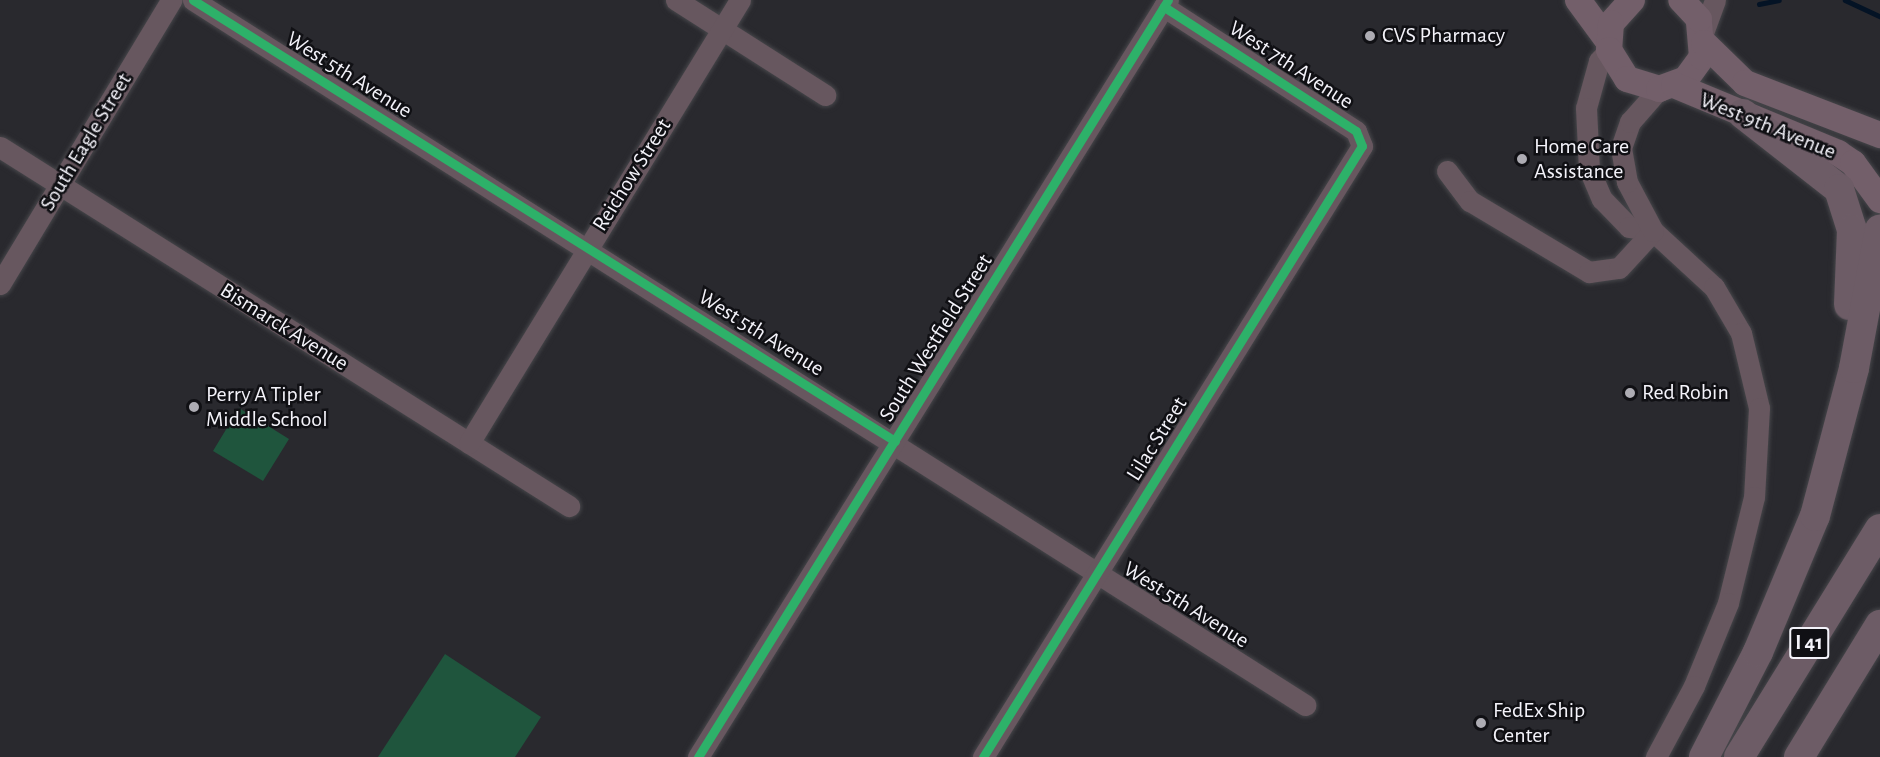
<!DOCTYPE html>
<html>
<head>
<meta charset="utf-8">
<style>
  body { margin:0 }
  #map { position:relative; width:1880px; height:757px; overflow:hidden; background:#29292e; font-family:"Alegreya Sans",sans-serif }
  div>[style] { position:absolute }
  .green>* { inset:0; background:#1f553d }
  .stream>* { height:4.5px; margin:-2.25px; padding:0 2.25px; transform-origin:2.25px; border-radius:2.25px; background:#041325 }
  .roads { filter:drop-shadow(0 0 2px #46464a) drop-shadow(0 0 2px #46464a) }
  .minor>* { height:21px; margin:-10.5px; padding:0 10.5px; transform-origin:10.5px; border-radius:10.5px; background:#67575f }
  .major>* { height:26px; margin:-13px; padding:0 13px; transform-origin:13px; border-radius:13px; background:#735f6a }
  .highway>* { height:30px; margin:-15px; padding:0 15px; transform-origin:15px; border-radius:15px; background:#6d5c66 }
  .cycleway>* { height:9px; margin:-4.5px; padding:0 4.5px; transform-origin:4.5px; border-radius:4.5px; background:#2db169 }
  .dots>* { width:16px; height:16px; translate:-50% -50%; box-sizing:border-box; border:3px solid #101014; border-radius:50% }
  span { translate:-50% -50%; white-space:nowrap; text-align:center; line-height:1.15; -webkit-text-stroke:5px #101014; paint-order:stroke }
  .shield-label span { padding:2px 4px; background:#101014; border:2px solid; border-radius:4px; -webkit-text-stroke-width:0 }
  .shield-label { font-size:21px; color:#f4f3fa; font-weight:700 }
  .poi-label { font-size:22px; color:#f4f3fa }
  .left { translate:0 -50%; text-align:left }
  .street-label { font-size:22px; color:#f4f3fa }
</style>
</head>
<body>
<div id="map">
  <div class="green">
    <i style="clip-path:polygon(239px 408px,289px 439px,263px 481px,213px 451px)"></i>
    <i style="clip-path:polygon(445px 654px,541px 717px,515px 757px,378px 757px)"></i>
  </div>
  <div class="stream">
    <i style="left:1845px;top:0;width:38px;rotate:25deg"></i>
    <i style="left:1759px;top:4px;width:20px;rotate:-11deg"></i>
  </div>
  <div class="roads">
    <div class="minor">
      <i style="left:193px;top:0;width:1317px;rotate:32.37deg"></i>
      <i style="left:676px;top:0;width:177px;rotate:32.5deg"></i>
      <i style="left:1703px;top:33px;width:35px;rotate:-70deg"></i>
      <i style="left:1609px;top:50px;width:15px;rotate:132deg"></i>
      <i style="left:1599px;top:61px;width:49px;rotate:105.5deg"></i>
      <i style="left:1586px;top:108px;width:61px;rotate:87.2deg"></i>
      <i style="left:1589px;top:169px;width:33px;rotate:67deg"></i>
      <i style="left:1602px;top:199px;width:39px;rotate:46deg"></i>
      <i style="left:1629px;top:227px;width:24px;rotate:9deg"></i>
      <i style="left:1653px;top:231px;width:83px;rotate:42.6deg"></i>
      <i style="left:1714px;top:287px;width:53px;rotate:59.6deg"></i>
      <i style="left:1741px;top:333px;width:77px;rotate:76.5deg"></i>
      <i style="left:1759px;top:408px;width:89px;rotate:93.2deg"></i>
      <i style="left:1754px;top:497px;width:109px;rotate:103.8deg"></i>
      <i style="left:1728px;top:603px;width:90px;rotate:112.3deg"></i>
      <i style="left:1694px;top:686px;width:81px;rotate:118.2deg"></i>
      <i style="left:0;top:147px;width:673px;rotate:32.25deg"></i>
      <i style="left:1447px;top:171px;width:38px;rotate:53deg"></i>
      <i style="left:1470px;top:201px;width:139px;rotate:30.8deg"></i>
      <i style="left:1589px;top:272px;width:30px;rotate:-8deg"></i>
      <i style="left:1619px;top:268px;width:50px;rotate:-47.4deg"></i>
      <i style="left:1653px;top:231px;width:55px;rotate:-118deg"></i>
      <i style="left:1627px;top:182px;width:35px;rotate:-100deg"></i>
      <i style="left:1621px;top:148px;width:28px;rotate:-71deg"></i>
      <i style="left:1630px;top:122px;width:44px;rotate:-48.7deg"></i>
      <i style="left:0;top:284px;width:332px;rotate:-58.9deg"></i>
      <i style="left:469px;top:443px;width:519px;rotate:-58.54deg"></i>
      <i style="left:698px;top:757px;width:891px;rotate:-58.17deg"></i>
      <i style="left:983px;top:757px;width:719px;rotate:-58.19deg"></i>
      <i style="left:1362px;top:146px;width:16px;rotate:-112deg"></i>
      <i style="left:1356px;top:131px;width:229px;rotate:-147.1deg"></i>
    </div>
    <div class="major">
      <i style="left:1578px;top:0;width:51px;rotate:53.8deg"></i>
      <i style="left:1632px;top:0;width:31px;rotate:132deg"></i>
      <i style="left:1611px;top:23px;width:27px;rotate:94deg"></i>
      <i style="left:1609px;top:50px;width:34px;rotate:58deg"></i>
      <i style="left:1627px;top:79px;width:34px;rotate:17deg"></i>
      <i style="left:1659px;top:89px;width:29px;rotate:-20deg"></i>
      <i style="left:1686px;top:79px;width:27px;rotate:-54deg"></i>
      <i style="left:1702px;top:57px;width:38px;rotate:-95deg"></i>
      <i style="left:1699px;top:19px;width:26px;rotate:-133deg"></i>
      <i style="left:1704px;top:43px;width:57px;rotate:44.3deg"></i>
      <i style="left:1745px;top:83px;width:145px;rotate:21.1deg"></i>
      <i style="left:1674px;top:85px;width:178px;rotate:22.5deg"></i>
      <i style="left:1838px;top:153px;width:18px;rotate:34deg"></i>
      <i style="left:1853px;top:163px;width:46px;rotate:53.9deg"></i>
    </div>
    <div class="highway">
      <i style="left:1743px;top:114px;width:122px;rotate:38deg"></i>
      <i style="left:1839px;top:189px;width:43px;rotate:72.4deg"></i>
      <i style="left:1852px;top:230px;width:75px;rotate:92.3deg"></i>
      <i style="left:1704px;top:757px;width:118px;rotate:-62.8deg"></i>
      <i style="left:1758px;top:652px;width:147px;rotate:-67.3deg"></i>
      <i style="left:1815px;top:516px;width:153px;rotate:-75.2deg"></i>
      <i style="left:1854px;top:368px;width:141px;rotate:-79.4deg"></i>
      <i style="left:1739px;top:757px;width:268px;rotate:-58.3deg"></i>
      <i style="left:1799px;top:757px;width:155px;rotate:-58.5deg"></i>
    </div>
  </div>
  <div class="cycleway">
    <i style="left:193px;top:0;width:829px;rotate:32.14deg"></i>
    <i style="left:698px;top:757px;width:891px;rotate:-58.17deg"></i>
    <i style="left:983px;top:757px;width:719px;rotate:-58.19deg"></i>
    <i style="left:1362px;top:146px;width:16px;rotate:-112deg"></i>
    <i style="left:1356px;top:131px;width:229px;rotate:-147.1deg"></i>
  </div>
  <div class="dots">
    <i style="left:1370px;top:36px;background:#adacb3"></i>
    <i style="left:1522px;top:159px;background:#adacb3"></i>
    <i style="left:1630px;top:393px;background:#adacb3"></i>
    <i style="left:194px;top:407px;background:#adacb3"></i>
    <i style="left:1481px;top:723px;background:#adacb3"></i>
  </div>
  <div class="shield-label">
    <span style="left:1809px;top:643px">I 41</span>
  </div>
  <div class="poi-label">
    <span class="left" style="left:1382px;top:36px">CVS Pharmacy</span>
    <span class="left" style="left:1534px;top:159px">Home Care<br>Assistance</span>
    <span class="left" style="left:1642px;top:393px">Red Robin</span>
    <span class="left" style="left:206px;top:407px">Perry A Tipler<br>Middle School</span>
    <span class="left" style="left:1493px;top:723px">FedEx Ship<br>Center</span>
  </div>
  <div class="street-label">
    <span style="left:1291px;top:65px;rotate:33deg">West 7th Avenue</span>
    <span style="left:349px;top:75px;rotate:32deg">West 5th Avenue</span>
    <span style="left:1768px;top:126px;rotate:22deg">West 9th Avenue</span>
    <span style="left:86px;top:142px;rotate:-59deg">South Eagle Street</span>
    <span style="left:632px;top:175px;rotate:-58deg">Reichow Street</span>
    <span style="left:284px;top:327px;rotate:32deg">Bismarck Avenue</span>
    <span style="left:761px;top:333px;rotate:32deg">West 5th Avenue</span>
    <span style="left:936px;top:338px;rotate:-58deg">South Westfield Street</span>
    <span style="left:1157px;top:439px;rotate:-58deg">Lilac Street</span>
    <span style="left:1186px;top:605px;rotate:32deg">West 5th Avenue</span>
  </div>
</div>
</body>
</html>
